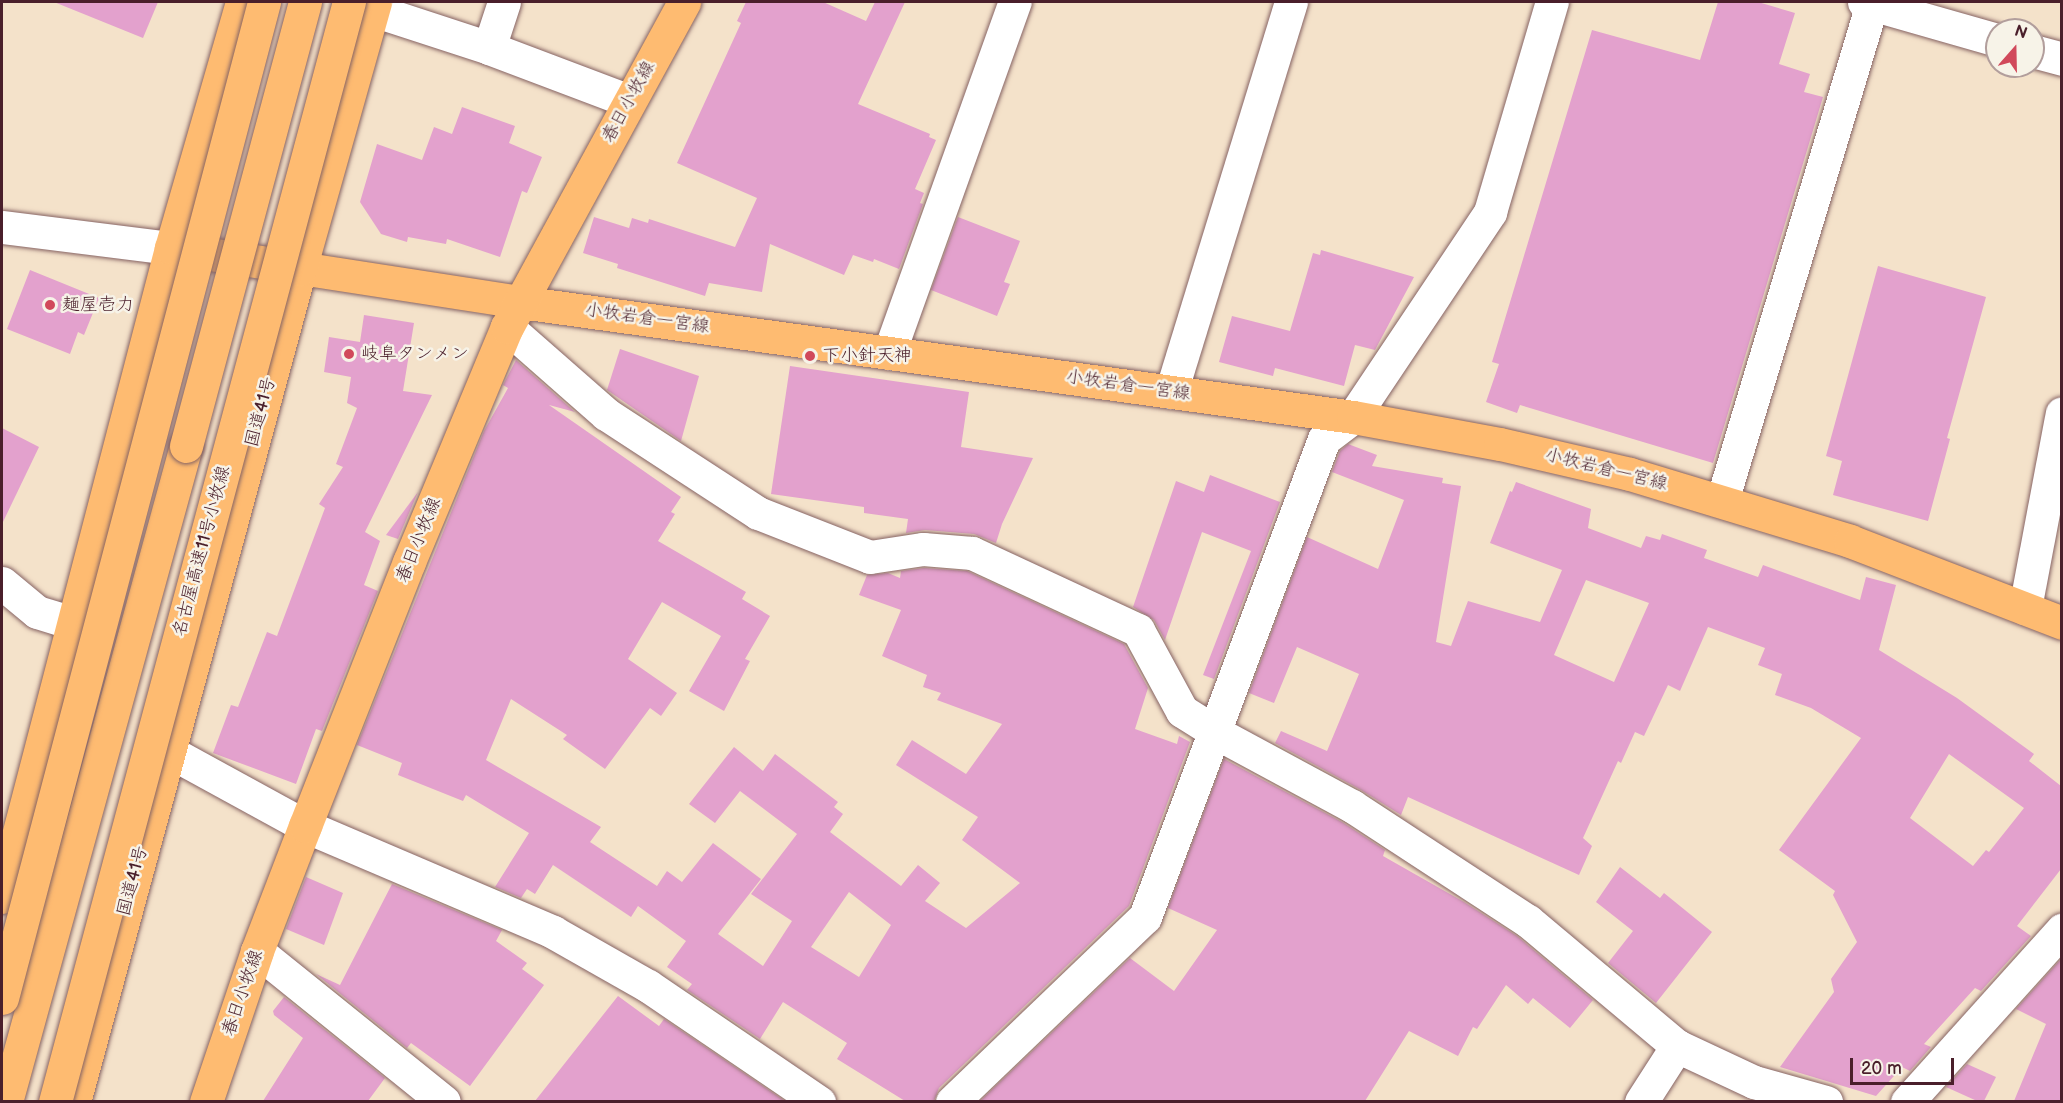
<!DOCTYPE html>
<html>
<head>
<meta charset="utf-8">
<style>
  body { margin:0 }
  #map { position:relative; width:2063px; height:1103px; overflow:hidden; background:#f4e2ca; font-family:"Balsamiq Sans","Klee One",sans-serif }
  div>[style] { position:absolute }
  .building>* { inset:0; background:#e3a1cd }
  .roads { filter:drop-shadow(0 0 2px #866363) drop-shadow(0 0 2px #866363) }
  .minor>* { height:33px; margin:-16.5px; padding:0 16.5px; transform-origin:16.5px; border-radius:16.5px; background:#fff }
  .major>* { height:33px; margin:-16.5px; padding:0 16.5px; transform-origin:16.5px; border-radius:16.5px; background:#febb71 }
  .highway>* { height:33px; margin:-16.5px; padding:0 16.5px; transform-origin:16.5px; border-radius:16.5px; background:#febb71 }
  .bridges { filter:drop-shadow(0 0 2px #866363) drop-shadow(0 0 2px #866363) }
  .highway-bridge>* { height:33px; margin:-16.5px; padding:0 16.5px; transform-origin:16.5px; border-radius:16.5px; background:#febb71 }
  .dots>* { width:16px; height:16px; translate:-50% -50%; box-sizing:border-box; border:3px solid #f7f3e8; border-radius:50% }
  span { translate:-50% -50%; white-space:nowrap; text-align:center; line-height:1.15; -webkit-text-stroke:5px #f7f3e8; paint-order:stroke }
  .street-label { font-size:18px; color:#4a1f2b }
  .poi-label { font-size:18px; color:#4a1f2b }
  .left { translate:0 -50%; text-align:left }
  .frame { position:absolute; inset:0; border:3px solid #4a1f2b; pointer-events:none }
  .north { position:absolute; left:1985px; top:18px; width:60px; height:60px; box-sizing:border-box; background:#f7f3e8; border:2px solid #b29e9c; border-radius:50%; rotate:20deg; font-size:16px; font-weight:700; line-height:24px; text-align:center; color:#4a1f2b }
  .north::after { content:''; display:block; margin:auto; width:21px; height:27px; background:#d1495b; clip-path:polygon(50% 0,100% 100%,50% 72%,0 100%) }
  .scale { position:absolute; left:1850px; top:1058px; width:104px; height:27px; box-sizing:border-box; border:3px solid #4a1f2b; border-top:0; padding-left:8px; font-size:18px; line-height:21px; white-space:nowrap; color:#4a1f2b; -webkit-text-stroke:4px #f7f3e8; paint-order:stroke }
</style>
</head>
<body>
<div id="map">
  <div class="building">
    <i style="clip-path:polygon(54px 2px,158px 2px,143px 38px)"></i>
    <i style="clip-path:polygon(746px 2px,823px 2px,866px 21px,875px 2px,905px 2px,858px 104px,930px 134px,929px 137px,936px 140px,915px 189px,924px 193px,920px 203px,923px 204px,899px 269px,874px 259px,873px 262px,853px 255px,844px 275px,770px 244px,762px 292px,709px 283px,705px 296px,617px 268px,618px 264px,583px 253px,594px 217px,629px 228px,632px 218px,648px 223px,649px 219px,735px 247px,757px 198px,677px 163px,741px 23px,737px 21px)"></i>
    <i style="clip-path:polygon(1718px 2px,1758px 2px,1795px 13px,1779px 64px,1810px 74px,1804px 92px,1823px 97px,1713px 463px,1520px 405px,1517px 413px,1486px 402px,1499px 364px,1492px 362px,1592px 30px,1700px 60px)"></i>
    <i style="clip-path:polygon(462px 107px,515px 126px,509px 143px,542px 157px,527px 193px,522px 191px,500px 257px,447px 239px,446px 244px,408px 237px,407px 242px,381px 234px,360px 202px,377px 144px,422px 160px,434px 127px,452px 134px)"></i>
    <i style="clip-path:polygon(958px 217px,1020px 241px,1004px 282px,1010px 284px,997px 316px,931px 290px)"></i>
    <i style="clip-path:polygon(1321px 250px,1414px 277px,1375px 350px,1355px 345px,1344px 386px,1275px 368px,1273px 376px,1219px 362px,1232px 316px,1290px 331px,1313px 253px,1320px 255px)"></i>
    <i style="clip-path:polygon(1878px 266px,1986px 297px,1947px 438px,1950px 439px,1928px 521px,1833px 495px,1842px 461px,1826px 456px)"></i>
    <i style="clip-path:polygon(30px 270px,99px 298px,84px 335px,78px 332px,70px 354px,7px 329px)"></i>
    <i style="clip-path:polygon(364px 315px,414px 323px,403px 391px,432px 395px,365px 532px,380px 541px,364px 585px,378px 591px,322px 731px,316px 729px,296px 784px,213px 753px,231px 705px,238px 707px,267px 632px,277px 636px,325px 508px,319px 504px,343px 467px,336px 464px,357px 408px,347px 403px,351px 377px,324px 372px,329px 337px,360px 342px)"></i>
    <i style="clip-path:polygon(620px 349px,699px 376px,681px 441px,607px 390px)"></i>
    <i style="clip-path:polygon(evenodd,516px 360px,575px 412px,549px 405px,681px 497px,671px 512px,675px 514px,658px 541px,746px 592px,742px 599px,770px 616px,745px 659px,750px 661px,724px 711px,689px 691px,721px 636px,662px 602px,628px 659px,677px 693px,661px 716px,650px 708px,605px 769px,563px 739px,567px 735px,511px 699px,486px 760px,601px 827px,590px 842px,657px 886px,667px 871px,682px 882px,713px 843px,761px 879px,718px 934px,763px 966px,792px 921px,751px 894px,797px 834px,740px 791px,715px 823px,689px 804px,734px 747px,763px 771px,775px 754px,838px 802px,834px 807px,843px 814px,830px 832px,901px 886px,918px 865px,940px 883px,925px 901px,966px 928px,1020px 883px,962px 840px,978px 817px,896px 765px,912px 740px,966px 774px,1002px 724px,937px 700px,941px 693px,923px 687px,927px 675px,882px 656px,901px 610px,859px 595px,867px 575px,888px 573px,900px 578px,901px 571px,924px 568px,967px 571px,1124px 644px,1148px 688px,1135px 729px,1177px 744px,1179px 736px,1190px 742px,1129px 906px,939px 1088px,934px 1101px,905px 1101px,837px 1059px,847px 1043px,783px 1002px,760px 1039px,687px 990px,692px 984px,667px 967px,686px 941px,638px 906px,631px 917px,553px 865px,535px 894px,527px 889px,521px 898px,495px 887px,529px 833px,466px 795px,463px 801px,398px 775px,402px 763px,357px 745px,484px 431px,508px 388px,503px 385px,516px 360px,849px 892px,891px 925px,859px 977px,811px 947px,849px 892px)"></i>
    <i style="clip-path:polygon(790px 366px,969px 392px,961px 447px,1033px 458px,1002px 524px,996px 543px,974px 534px,925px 530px,906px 533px,908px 519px,864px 513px,864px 507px,771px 494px)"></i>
    <i style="clip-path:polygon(2px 428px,39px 447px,2px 524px)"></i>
    <i style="clip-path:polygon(evenodd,1348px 444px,1377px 455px,1372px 466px,1443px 478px,1442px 483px,1461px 486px,1436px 642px,1451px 646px,1468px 601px,1540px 622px,1562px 570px,1490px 543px,1510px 491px,1512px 492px,1516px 482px,1591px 509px,1588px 528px,1641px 548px,1646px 536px,1660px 540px,1662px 534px,1707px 550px,1704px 558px,1758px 577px,1763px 565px,1860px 600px,1866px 577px,1896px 585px,1879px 650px,1957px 698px,2034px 754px,2029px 761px,2061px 786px,2061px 869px,2017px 926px,2031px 936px,1981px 991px,1975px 988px,1924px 1044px,1931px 1047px,1910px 1071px,1902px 1067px,1876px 1096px,1780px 1067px,1834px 992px,1831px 979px,1857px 942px,1833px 895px,1835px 891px,1779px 850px,1861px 738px,1811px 708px,1775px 695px,1782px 674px,1758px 665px,1765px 648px,1708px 627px,1680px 691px,1668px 685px,1644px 736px,1635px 732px,1621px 763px,1618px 761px,1583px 838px,1592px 846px,1579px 875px,1408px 797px,1401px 815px,1361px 790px,1275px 743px,1281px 731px,1327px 751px,1359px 674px,1297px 647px,1274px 703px,1249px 693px,1307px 537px,1378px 569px,1404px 500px,1332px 472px,1340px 451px,1348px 444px,1586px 580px,1649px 603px,1614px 682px,1554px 655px,1586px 580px,1348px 444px,1949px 754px,2024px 808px,1989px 852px,1986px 850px,1973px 866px,1910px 818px,1949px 754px)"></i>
    <i style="clip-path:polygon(1210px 475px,1280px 502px,1214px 679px,1203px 675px,1251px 551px,1202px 532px,1165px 640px,1154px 620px,1133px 607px,1176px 481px,1204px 492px)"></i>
    <i style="clip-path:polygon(418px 492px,398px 539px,386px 535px)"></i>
    <i style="clip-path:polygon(1224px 759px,1342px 822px,1385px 850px,1383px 856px,1464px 902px,1517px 936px,1593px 1000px,1570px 1028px,1533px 998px,1528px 1004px,1506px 985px,1477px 1029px,1473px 1027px,1458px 1056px,1409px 1031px,1365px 1101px,980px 1101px,1130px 958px,1174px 991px,1217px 930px,1168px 908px)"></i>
    <i style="clip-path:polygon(1620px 867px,1660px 898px,1664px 893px,1712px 932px,1656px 1003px,1608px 963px,1633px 931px,1596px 902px)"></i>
    <i style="clip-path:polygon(306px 877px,343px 893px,324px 945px,286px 929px)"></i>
    <i style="clip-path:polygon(392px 884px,502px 930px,496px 941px,527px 963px,522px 969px,544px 985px,470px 1086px,411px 1043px,407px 1048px,316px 974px,340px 985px)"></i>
    <i style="clip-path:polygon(2061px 959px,2061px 1101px,2014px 1101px,2046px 1024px,2016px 1009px)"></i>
    <i style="clip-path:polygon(618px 996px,659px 1026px,664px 1019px,785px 1101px,535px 1101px)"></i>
    <i style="clip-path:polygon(284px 997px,385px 1078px,368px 1101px,263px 1101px,303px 1038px,274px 1015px,273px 1011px)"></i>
    <i style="clip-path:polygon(1967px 1064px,1996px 1077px,1984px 1101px,1977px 1101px,1946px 1087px)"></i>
  </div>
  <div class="roads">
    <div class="minor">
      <i style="left:1864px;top:2px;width:138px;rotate:15.9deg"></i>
      <i style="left:373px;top:10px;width:122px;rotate:18.1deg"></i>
      <i style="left:489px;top:48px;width:150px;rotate:20.7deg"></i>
      <i style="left:489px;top:48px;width:48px;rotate:-71.9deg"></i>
      <i style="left:2033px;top:51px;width:30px;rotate:15deg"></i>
      <i style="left:2px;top:227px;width:170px;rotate:7.1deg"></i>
      <i style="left:507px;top:327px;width:132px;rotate:41.3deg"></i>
      <i style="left:606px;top:414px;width:181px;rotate:33.1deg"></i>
      <i style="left:758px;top:513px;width:120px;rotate:21.4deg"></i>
      <i style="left:870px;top:557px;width:54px;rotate:-8.6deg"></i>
      <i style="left:923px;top:549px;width:49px;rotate:4.7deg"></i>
      <i style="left:972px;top:553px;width:183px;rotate:24.9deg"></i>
      <i style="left:1138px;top:630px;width:92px;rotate:61.5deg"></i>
      <i style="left:1182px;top:711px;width:39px;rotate:32deg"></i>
      <i style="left:1215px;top:732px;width:156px;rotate:28.4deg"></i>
      <i style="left:1352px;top:806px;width:210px;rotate:33.2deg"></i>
      <i style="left:1528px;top:921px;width:194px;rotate:40deg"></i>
      <i style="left:1677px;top:1046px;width:85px;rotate:25.1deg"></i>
      <i style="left:1754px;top:1082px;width:75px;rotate:15.5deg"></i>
      <i style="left:889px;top:353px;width:373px;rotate:-70.3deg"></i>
      <i style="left:1171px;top:392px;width:408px;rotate:-72.9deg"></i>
      <i style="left:1722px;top:501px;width:519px;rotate:-73.21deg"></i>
      <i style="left:2px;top:583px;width:45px;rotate:39.6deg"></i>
      <i style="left:37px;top:612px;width:38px;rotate:17deg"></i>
      <i style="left:2025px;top:608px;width:198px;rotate:-79.3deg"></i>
      <i style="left:168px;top:751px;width:156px;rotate:28.7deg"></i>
      <i style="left:305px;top:826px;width:270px;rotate:23.1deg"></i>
      <i style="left:553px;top:932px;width:109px;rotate:29.6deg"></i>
      <i style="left:648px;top:986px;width:207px;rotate:34.2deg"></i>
      <i style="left:257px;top:951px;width:240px;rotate:38.9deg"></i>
      <i style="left:952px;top:1102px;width:267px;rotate:-43.8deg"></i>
      <i style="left:1145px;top:917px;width:510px;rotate:-69.47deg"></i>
      <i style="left:1324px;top:439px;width:36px;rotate:-37deg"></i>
      <i style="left:1353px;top:417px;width:247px;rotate:-56.2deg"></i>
      <i style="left:1490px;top:212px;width:219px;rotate:-73.6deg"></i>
      <i style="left:1641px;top:1102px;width:67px;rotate:-57.3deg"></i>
      <i style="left:1907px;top:1102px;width:232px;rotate:-48deg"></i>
    </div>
    <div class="major">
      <i style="left:171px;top:248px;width:353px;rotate:8.8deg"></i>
      <i style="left:520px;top:302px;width:841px;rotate:7.86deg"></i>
      <i style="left:1353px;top:417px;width:149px;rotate:10.4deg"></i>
      <i style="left:1500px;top:444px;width:133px;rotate:13deg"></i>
      <i style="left:1630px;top:474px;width:230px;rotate:16.9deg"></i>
      <i style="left:1850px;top:541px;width:227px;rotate:21.1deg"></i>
      <i style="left:206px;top:1102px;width:159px;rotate:-71.3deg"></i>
      <i style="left:257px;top:951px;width:134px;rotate:-69deg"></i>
      <i style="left:305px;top:826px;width:284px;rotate:-68.5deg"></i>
      <i style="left:409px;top:562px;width:255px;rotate:-67.4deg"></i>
      <i style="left:507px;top:327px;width:370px;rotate:-61.4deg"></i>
    </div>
    <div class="highway">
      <i style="left:2px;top:897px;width:671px;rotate:-75.4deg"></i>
      <i style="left:171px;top:248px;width:256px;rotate:-73.9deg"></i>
      <i style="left:6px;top:1102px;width:680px;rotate:-74.66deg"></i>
      <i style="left:74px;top:1102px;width:863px;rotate:-74.82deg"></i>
      <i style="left:300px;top:269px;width:277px;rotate:-74.3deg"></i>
    </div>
  </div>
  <div class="bridges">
    <div class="highway-bridge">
      <i style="left:186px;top:446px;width:460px;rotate:-75deg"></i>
      <i style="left:2px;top:998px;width:1030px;rotate:-75.26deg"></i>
      <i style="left:55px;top:1102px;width:1139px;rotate:-75.04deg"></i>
    </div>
  </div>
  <div class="dots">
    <i style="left:50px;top:305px;background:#d1495b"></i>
    <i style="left:349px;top:354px;background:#d1495b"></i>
    <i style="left:810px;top:356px;background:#d1495b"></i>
  </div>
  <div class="street-label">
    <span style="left:629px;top:102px;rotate:-61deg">春日小牧線</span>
    <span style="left:647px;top:319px;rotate:8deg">小牧岩倉一宮線</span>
    <span style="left:1128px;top:386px;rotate:8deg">小牧岩倉一宮線</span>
    <span style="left:261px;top:412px;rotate:-75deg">国道41号</span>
    <span style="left:1606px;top:470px;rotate:14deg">小牧岩倉一宮線</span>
    <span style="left:419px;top:540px;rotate:-68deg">春日小牧線</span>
    <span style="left:202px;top:551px;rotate:-75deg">名古屋高速11号小牧線</span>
    <span style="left:133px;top:881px;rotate:-75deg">国道41号</span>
    <span style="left:243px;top:993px;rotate:-71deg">春日小牧線</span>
  </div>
  <div class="poi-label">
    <span class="left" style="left:62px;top:305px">麺屋壱力</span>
    <span class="left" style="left:361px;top:354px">岐阜タンメン</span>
    <span class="left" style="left:822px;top:356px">下小針天神</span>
  </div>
  <div class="frame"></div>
  <div class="north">N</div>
  <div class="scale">20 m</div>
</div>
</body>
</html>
